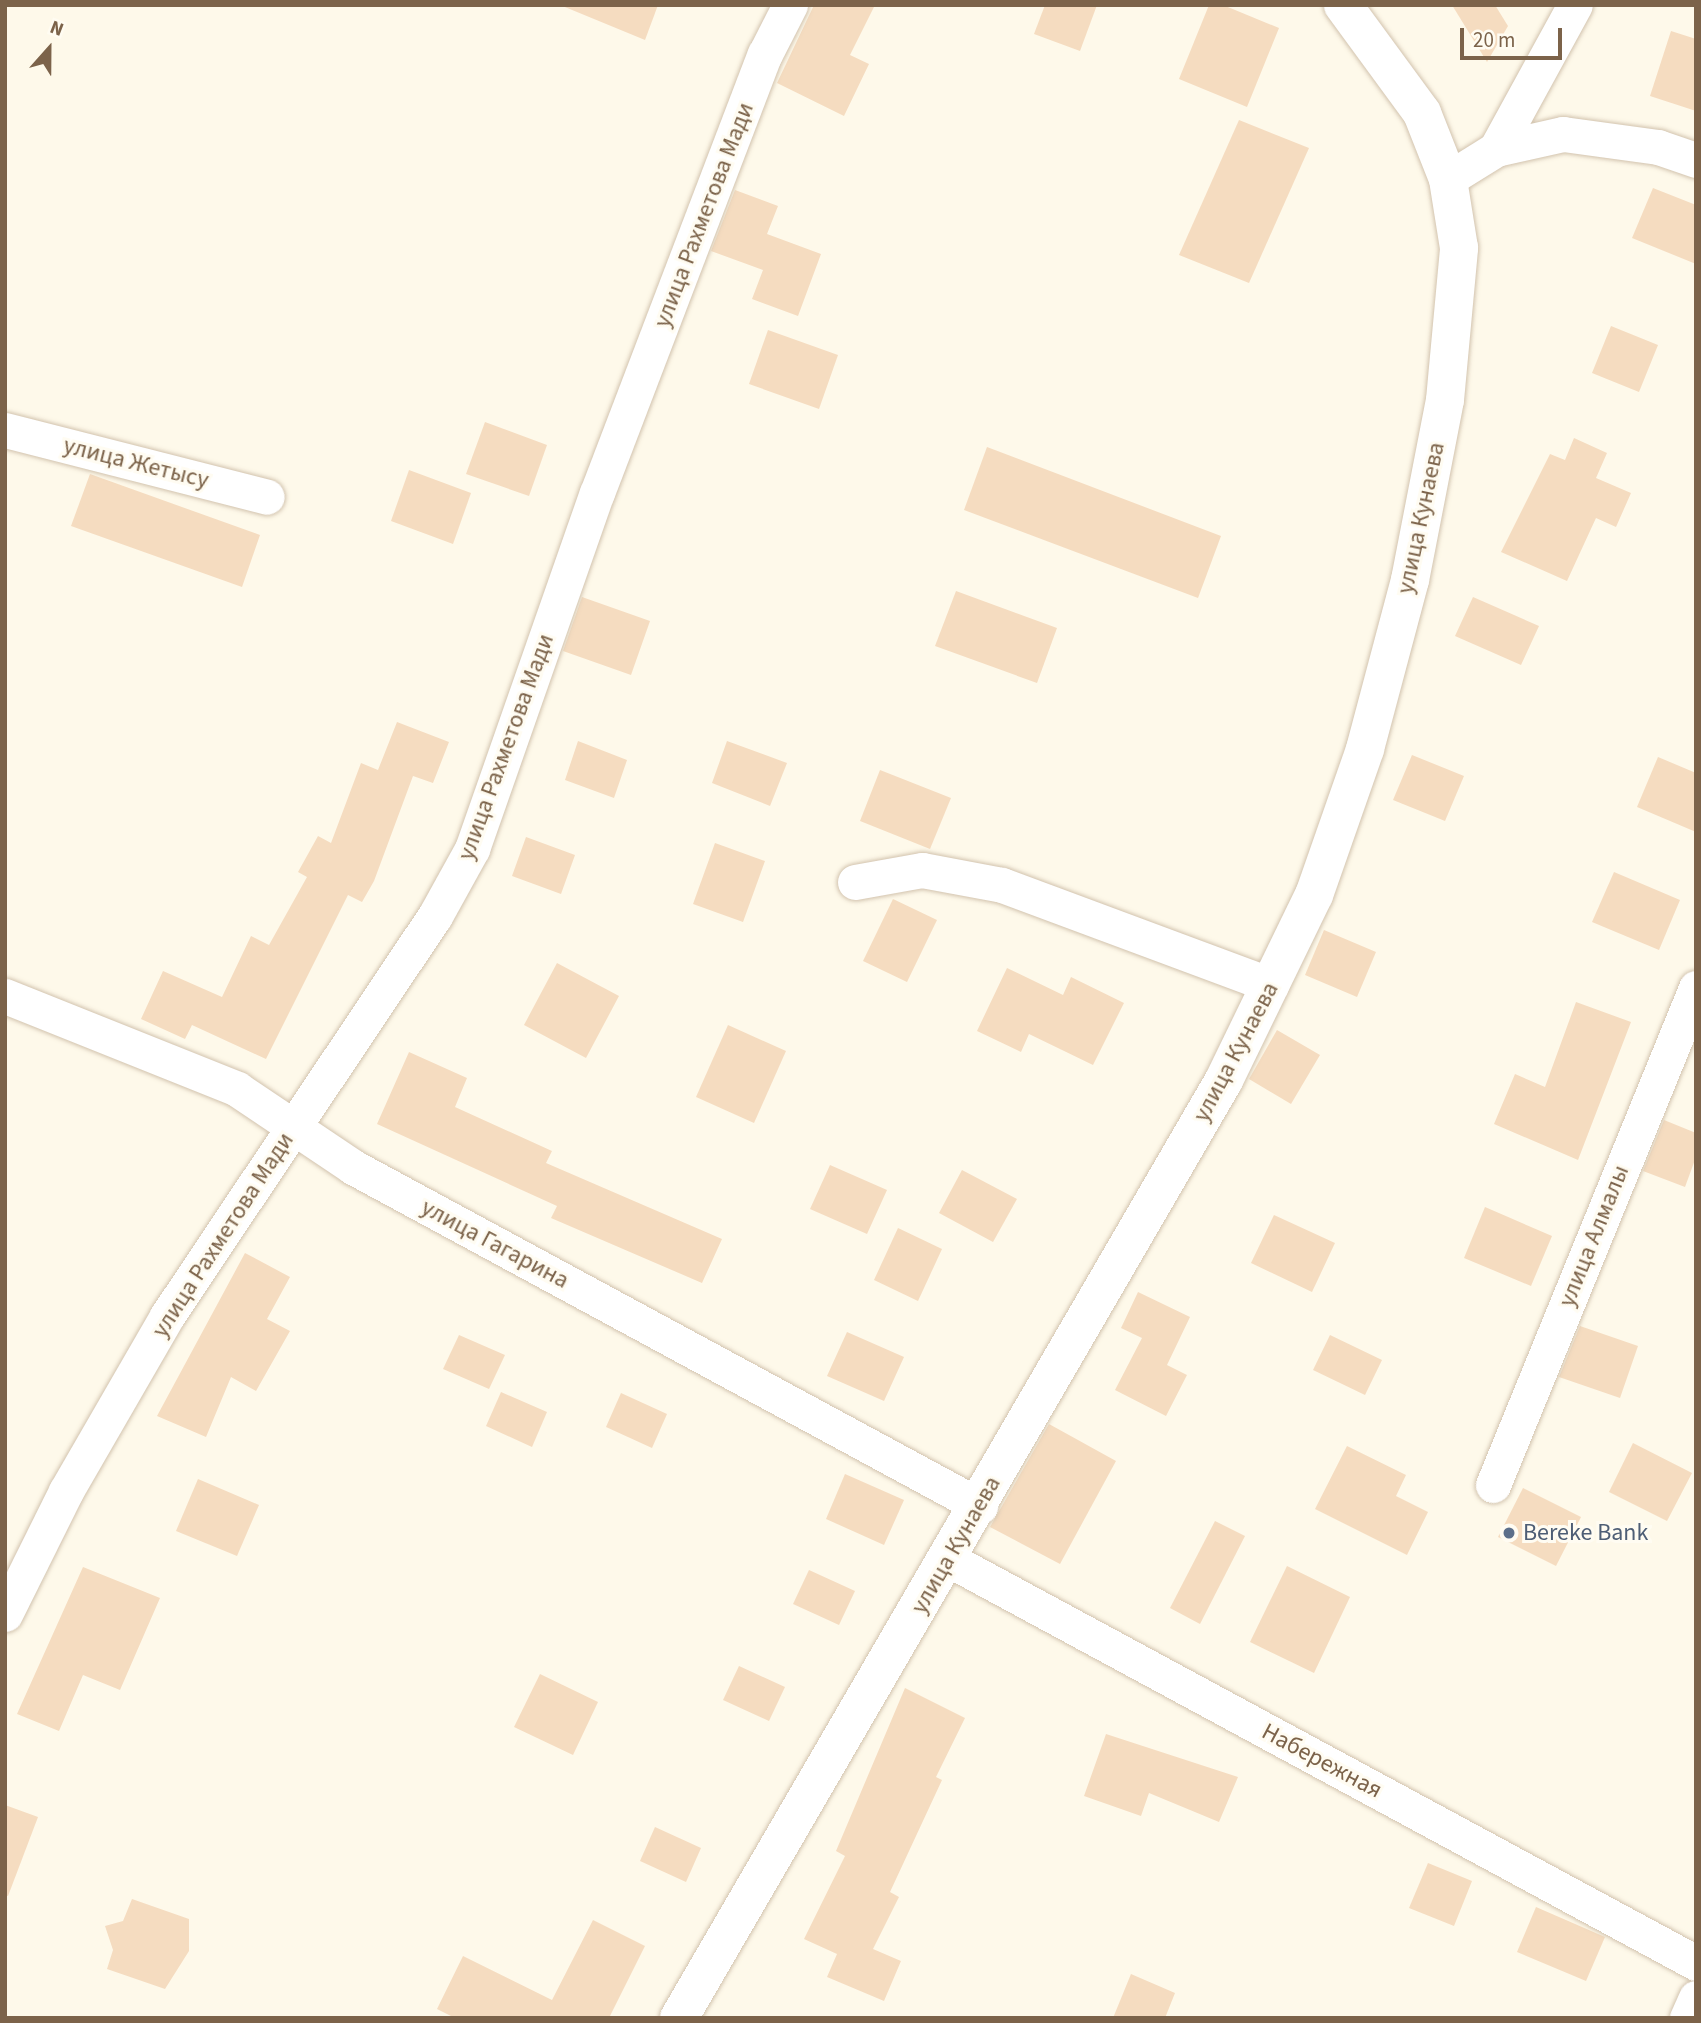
<!DOCTYPE html>
<html>
<head>
<meta charset="utf-8">
<style>
  body { margin:0 }
  #map { position:relative; width:1701px; height:2023px; overflow:hidden; background:#fef9ea; font-family:"Source Sans 3",sans-serif }
  div>[style] { position:absolute }
  .building>* { inset:0; background:#f5dcc0 }
  .roads { filter:drop-shadow(0 0 2px #d2c3ae) drop-shadow(0 0 2px #d2c3ae) }
  .street>* { height:35px; margin:-17.5px; padding:0 17.5px; transform-origin:17.5px; border-radius:17.5px; background:#fff }
  .secondary>* { height:38px; margin:-19px; padding:0 19px; transform-origin:19px; border-radius:19px; background:#fff }
  .dots>* { width:19px; height:19px; translate:-50% -50%; box-sizing:border-box; border:4px solid #fffcf2; border-radius:50% }
  span { translate:-50% -50%; white-space:nowrap; text-align:center; line-height:1.15; -webkit-text-stroke:6px #fffcf2; paint-order:stroke }
  .street-label { font-size:24px; color:#7c634a }
  .service-label { font-size:24px; color:#4e5e75 }
  .left { translate:0 -50%; text-align:left }
  .frame { position:absolute; inset:0; border:7px solid #7c634a; pointer-events:none }
  .north { position:absolute; left:14px; top:14px; width:70px; height:70px; -webkit-text-stroke:5px #fffcf2; paint-order:stroke; rotate:21deg; font-size:19px; font-weight:700; line-height:28px; text-align:center; color:#7c634a }
  .north::after { content:''; display:block; margin:auto; width:24px; height:32px; background:#7c634a; clip-path:polygon(50% 0,100% 100%,50% 72%,0 100%) }
  .scale { position:absolute; left:1460px; top:28px; width:102px; height:32px; box-sizing:border-box; border:4px solid #7c634a; border-top:0; padding-left:9px; font-size:21px; line-height:24px; white-space:nowrap; color:#7c634a; -webkit-text-stroke:5px #fffcf2; paint-order:stroke }
</style>
</head>
<body>
<div id="map">
  <div class="building">
    <i style="clip-path:polygon(560px 5px,658px 5px,645px 40px)"></i>
    <i style="clip-path:polygon(814px 5px,875px 5px,850px 55px,869px 64px,844px 116px,777px 83px)"></i>
    <i style="clip-path:polygon(1045px 5px,1097px 5px,1080px 51px,1034px 34px)"></i>
    <i style="clip-path:polygon(1209px 5px,1223px 5px,1279px 28px,1247px 107px,1179px 79px)"></i>
    <i style="clip-path:polygon(1452px 5px,1495px 5px,1508px 26px,1487px 62px)"></i>
    <i style="clip-path:polygon(1671px 31px,1696px 39px,1696px 111px,1650px 96px)"></i>
    <i style="clip-path:polygon(1239px 120px,1309px 148px,1249px 283px,1179px 255px)"></i>
    <i style="clip-path:polygon(1653px 188px,1696px 205px,1696px 264px,1632px 238px)"></i>
    <i style="clip-path:polygon(735px 190px,778px 206px,767px 234px,821px 254px,798px 316px,752px 299px,763px 270px,711px 251px)"></i>
    <i style="clip-path:polygon(1611px 326px,1658px 345px,1639px 392px,1592px 373px)"></i>
    <i style="clip-path:polygon(768px 330px,838px 355px,819px 409px,749px 384px)"></i>
    <i style="clip-path:polygon(485px 422px,547px 445px,529px 496px,466px 474px)"></i>
    <i style="clip-path:polygon(1574px 438px,1607px 453px,1596px 478px,1631px 493px,1616px 527px,1596px 518px,1567px 581px,1501px 552px,1550px 454px,1565px 460px)"></i>
    <i style="clip-path:polygon(987px 447px,1221px 536px,1198px 598px,964px 510px)"></i>
    <i style="clip-path:polygon(409px 470px,471px 493px,453px 544px,391px 521px)"></i>
    <i style="clip-path:polygon(90px 474px,260px 535px,242px 587px,71px 526px)"></i>
    <i style="clip-path:polygon(956px 591px,1057px 628px,1037px 683px,935px 646px)"></i>
    <i style="clip-path:polygon(582px 597px,650px 621px,631px 675px,563px 651px)"></i>
    <i style="clip-path:polygon(1473px 597px,1539px 626px,1521px 665px,1455px 636px)"></i>
    <i style="clip-path:polygon(397px 722px,449px 742px,433px 783px,413px 776px,374px 881px,362px 902px,348px 895px,266px 1059px,192px 1025px,185px 1039px,141px 1019px,163px 971px,222px 997px,251px 936px,269px 945px,307px 877px,298px 872px,318px 836px,331px 843px,361px 763px,378px 770px)"></i>
    <i style="clip-path:polygon(578px 741px,627px 760px,614px 798px,565px 780px)"></i>
    <i style="clip-path:polygon(727px 741px,787px 763px,770px 806px,712px 783px)"></i>
    <i style="clip-path:polygon(1412px 755px,1464px 776px,1445px 821px,1393px 800px)"></i>
    <i style="clip-path:polygon(1658px 757px,1696px 773px,1696px 832px,1637px 807px)"></i>
    <i style="clip-path:polygon(880px 770px,951px 798px,930px 849px,860px 821px)"></i>
    <i style="clip-path:polygon(526px 837px,575px 855px,561px 894px,512px 876px)"></i>
    <i style="clip-path:polygon(715px 843px,765px 861px,743px 922px,693px 904px)"></i>
    <i style="clip-path:polygon(1614px 872px,1680px 900px,1659px 950px,1592px 922px)"></i>
    <i style="clip-path:polygon(893px 899px,937px 920px,907px 982px,863px 961px)"></i>
    <i style="clip-path:polygon(1324px 930px,1376px 952px,1357px 997px,1305px 975px)"></i>
    <i style="clip-path:polygon(557px 963px,619px 996px,586px 1058px,524px 1025px)"></i>
    <i style="clip-path:polygon(1007px 968px,1063px 995px,1071px 977px,1124px 1003px,1093px 1065px,1029px 1034px,1021px 1052px,977px 1031px)"></i>
    <i style="clip-path:polygon(1576px 1002px,1631px 1022px,1578px 1160px,1494px 1124px,1515px 1074px,1545px 1087px)"></i>
    <i style="clip-path:polygon(728px 1025px,786px 1051px,754px 1123px,696px 1097px)"></i>
    <i style="clip-path:polygon(1277px 1030px,1320px 1055px,1291px 1104px,1249px 1079px)"></i>
    <i style="clip-path:polygon(409px 1052px,467px 1078px,455px 1107px,552px 1151px,546px 1163px,722px 1239px,702px 1283px,551px 1218px,557px 1206px,377px 1124px)"></i>
    <i style="clip-path:polygon(1664px 1120px,1696px 1133px,1696px 1157px,1685px 1187px,1643px 1171px)"></i>
    <i style="clip-path:polygon(830px 1165px,887px 1190px,867px 1234px,810px 1209px)"></i>
    <i style="clip-path:polygon(962px 1170px,1017px 1199px,993px 1242px,939px 1213px)"></i>
    <i style="clip-path:polygon(1485px 1207px,1552px 1236px,1531px 1286px,1464px 1258px)"></i>
    <i style="clip-path:polygon(1274px 1215px,1335px 1243px,1312px 1292px,1251px 1263px)"></i>
    <i style="clip-path:polygon(898px 1228px,942px 1249px,918px 1301px,874px 1280px)"></i>
    <i style="clip-path:polygon(245px 1253px,290px 1277px,267px 1319px,290px 1331px,256px 1391px,231px 1377px,206px 1437px,157px 1416px)"></i>
    <i style="clip-path:polygon(1138px 1292px,1190px 1317px,1167px 1365px,1187px 1375px,1166px 1416px,1115px 1390px,1142px 1338px,1121px 1328px)"></i>
    <i style="clip-path:polygon(1580px 1326px,1638px 1346px,1620px 1398px,1559px 1377px)"></i>
    <i style="clip-path:polygon(847px 1332px,904px 1357px,884px 1401px,827px 1376px)"></i>
    <i style="clip-path:polygon(459px 1335px,505px 1355px,489px 1389px,443px 1369px)"></i>
    <i style="clip-path:polygon(1330px 1335px,1382px 1360px,1365px 1395px,1313px 1370px)"></i>
    <i style="clip-path:polygon(501px 1392px,547px 1412px,532px 1447px,486px 1426px)"></i>
    <i style="clip-path:polygon(621px 1393px,667px 1414px,652px 1448px,606px 1427px)"></i>
    <i style="clip-path:polygon(1049px 1424px,1116px 1461px,1060px 1564px,990px 1527px)"></i>
    <i style="clip-path:polygon(1633px 1443px,1692px 1473px,1667px 1521px,1609px 1492px)"></i>
    <i style="clip-path:polygon(1347px 1446px,1406px 1475px,1396px 1496px,1428px 1512px,1407px 1555px,1315px 1509px)"></i>
    <i style="clip-path:polygon(845px 1474px,904px 1500px,884px 1545px,826px 1519px)"></i>
    <i style="clip-path:polygon(198px 1479px,259px 1505px,237px 1556px,176px 1531px)"></i>
    <i style="clip-path:polygon(1523px 1488px,1581px 1517px,1556px 1566px,1498px 1537px)"></i>
    <i style="clip-path:polygon(1215px 1521px,1245px 1536px,1200px 1624px,1170px 1608px)"></i>
    <i style="clip-path:polygon(1287px 1566px,1350px 1597px,1314px 1673px,1250px 1642px)"></i>
    <i style="clip-path:polygon(83px 1567px,160px 1598px,120px 1690px,83px 1675px,59px 1731px,17px 1714px)"></i>
    <i style="clip-path:polygon(809px 1570px,855px 1591px,839px 1625px,793px 1604px)"></i>
    <i style="clip-path:polygon(739px 1666px,785px 1687px,769px 1721px,723px 1700px)"></i>
    <i style="clip-path:polygon(540px 1674px,598px 1702px,573px 1755px,514px 1727px)"></i>
    <i style="clip-path:polygon(905px 1688px,965px 1718px,936px 1777px,942px 1780px,890px 1892px,899px 1897px,873px 1949px,901px 1961px,884px 2001px,827px 1977px,837px 1954px,804px 1939px,845px 1856px,836px 1851px)"></i>
    <i style="clip-path:polygon(1106px 1734px,1238px 1777px,1219px 1822px,1149px 1793px,1141px 1816px,1084px 1796px)"></i>
    <i style="clip-path:polygon(5px 1805px,38px 1817px,8px 1896px,5px 1895px)"></i>
    <i style="clip-path:polygon(655px 1827px,701px 1848px,686px 1882px,640px 1861px)"></i>
    <i style="clip-path:polygon(1428px 1863px,1472px 1881px,1454px 1926px,1409px 1908px)"></i>
    <i style="clip-path:polygon(132px 1899px,189px 1919px,189px 1951px,165px 1989px,107px 1969px,113px 1950px,105px 1926px,123px 1921px)"></i>
    <i style="clip-path:polygon(1536px 1907px,1605px 1937px,1586px 1981px,1517px 1952px)"></i>
    <i style="clip-path:polygon(593px 1920px,645px 1946px,609px 2018px,455px 2018px,437px 2009px,463px 1956px,552px 2000px)"></i>
    <i style="clip-path:polygon(1131px 1974px,1175px 1993px,1165px 2018px,1113px 2018px)"></i>
  </div>
  <div class="roads">
    <div class="street">
      <i style="left:1496px;top:149px;width:164px;rotate:-61.3deg"></i>
      <i style="left:1448px;top:179px;width:57px;rotate:-32deg"></i>
      <i style="left:1496px;top:149px;width:69px;rotate:-12.6deg"></i>
      <i style="left:1563px;top:134px;width:96px;rotate:7.8deg"></i>
      <i style="left:1658px;top:147px;width:40px;rotate:18.9deg"></i>
      <i style="left:5px;top:430px;width:270px;rotate:14.3deg"></i>
      <i style="left:855px;top:882px;width:68px;rotate:-10.2deg"></i>
      <i style="left:922px;top:870px;width:81px;rotate:10.6deg"></i>
      <i style="left:1002px;top:885px;width:287px;rotate:20.4deg"></i>
      <i style="left:5px;top:996px;width:250px;rotate:21.8deg"></i>
      <i style="left:237px;top:1089px;width:140px;rotate:33.9deg"></i>
      <i style="left:353px;top:1167px;width:713px;rotate:28.4deg"></i>
      <i style="left:1493px;top:1485px;width:537px;rotate:-67.78deg"></i>
      <i style="left:948px;top:1559px;width:850px;rotate:28.37deg"></i>
      <i style="left:5px;top:1614px;width:137px;rotate:-63.6deg"></i>
      <i style="left:66px;top:1491px;width:202px;rotate:-60deg"></i>
      <i style="left:167px;top:1316px;width:481px;rotate:-56.2deg"></i>
      <i style="left:435px;top:916px;width:77px;rotate:-61.1deg"></i>
      <i style="left:472px;top:849px;width:377px;rotate:-70.7deg"></i>
      <i style="left:597px;top:493px;width:470px;rotate:-69.1deg"></i>
      <i style="left:765px;top:54px;width:55px;rotate:-63deg"></i>
      <i style="left:1687px;top:2018px;width:22px;rotate:-66deg"></i>
    </div>
    <div class="secondary">
      <i style="left:679px;top:2018px;width:1085px;rotate:-59.84deg"></i>
      <i style="left:1224px;top:1080px;width:206px;rotate:-64.1deg"></i>
      <i style="left:1314px;top:895px;width:155px;rotate:-70.7deg"></i>
      <i style="left:1365px;top:749px;width:175px;rotate:-75.1deg"></i>
      <i style="left:1410px;top:580px;width:183px;rotate:-79deg"></i>
      <i style="left:1445px;top:400px;width:153px;rotate:-84.7deg"></i>
      <i style="left:1459px;top:248px;width:70px;rotate:-99.1deg"></i>
      <i style="left:1448px;top:179px;width:71px;rotate:-111.5deg"></i>
      <i style="left:1422px;top:113px;width:134px;rotate:-126.2deg"></i>
    </div>
  </div>
  <div class="dots">
    <i style="left:1509px;top:1533px;background:#5c6f8a"></i>
  </div>
  <div class="street-label">
    <span style="left:704px;top:215px;rotate:-69deg">улица Рахметова Мади</span>
    <span style="left:136px;top:463px;rotate:14deg">улица Жетысу</span>
    <span style="left:1421px;top:518px;rotate:-78deg">улица Кунаева</span>
    <span style="left:506px;top:747px;rotate:-70deg">улица Рахметова Мади</span>
    <span style="left:1236px;top:1052px;rotate:-62deg">улица Кунаева</span>
    <span style="left:223px;top:1235px;rotate:-57deg">улица Рахметова Мади</span>
    <span style="left:1594px;top:1236px;rotate:-68deg">улица Алмалы</span>
    <span style="left:495px;top:1244px;rotate:28deg">улица Гагарина</span>
    <span style="left:956px;top:1545px;rotate:-60deg">улица Кунаева</span>
    <span style="left:1322px;top:1761px;rotate:28deg">Набережная</span>
  </div>
  <div class="service-label">
    <span class="left" style="left:1523px;top:1533px">Bereke Bank</span>
  </div>
  <div class="frame"></div>
  <div class="north">N</div>
  <div class="scale">20 m</div>
</div>
</body>
</html>
